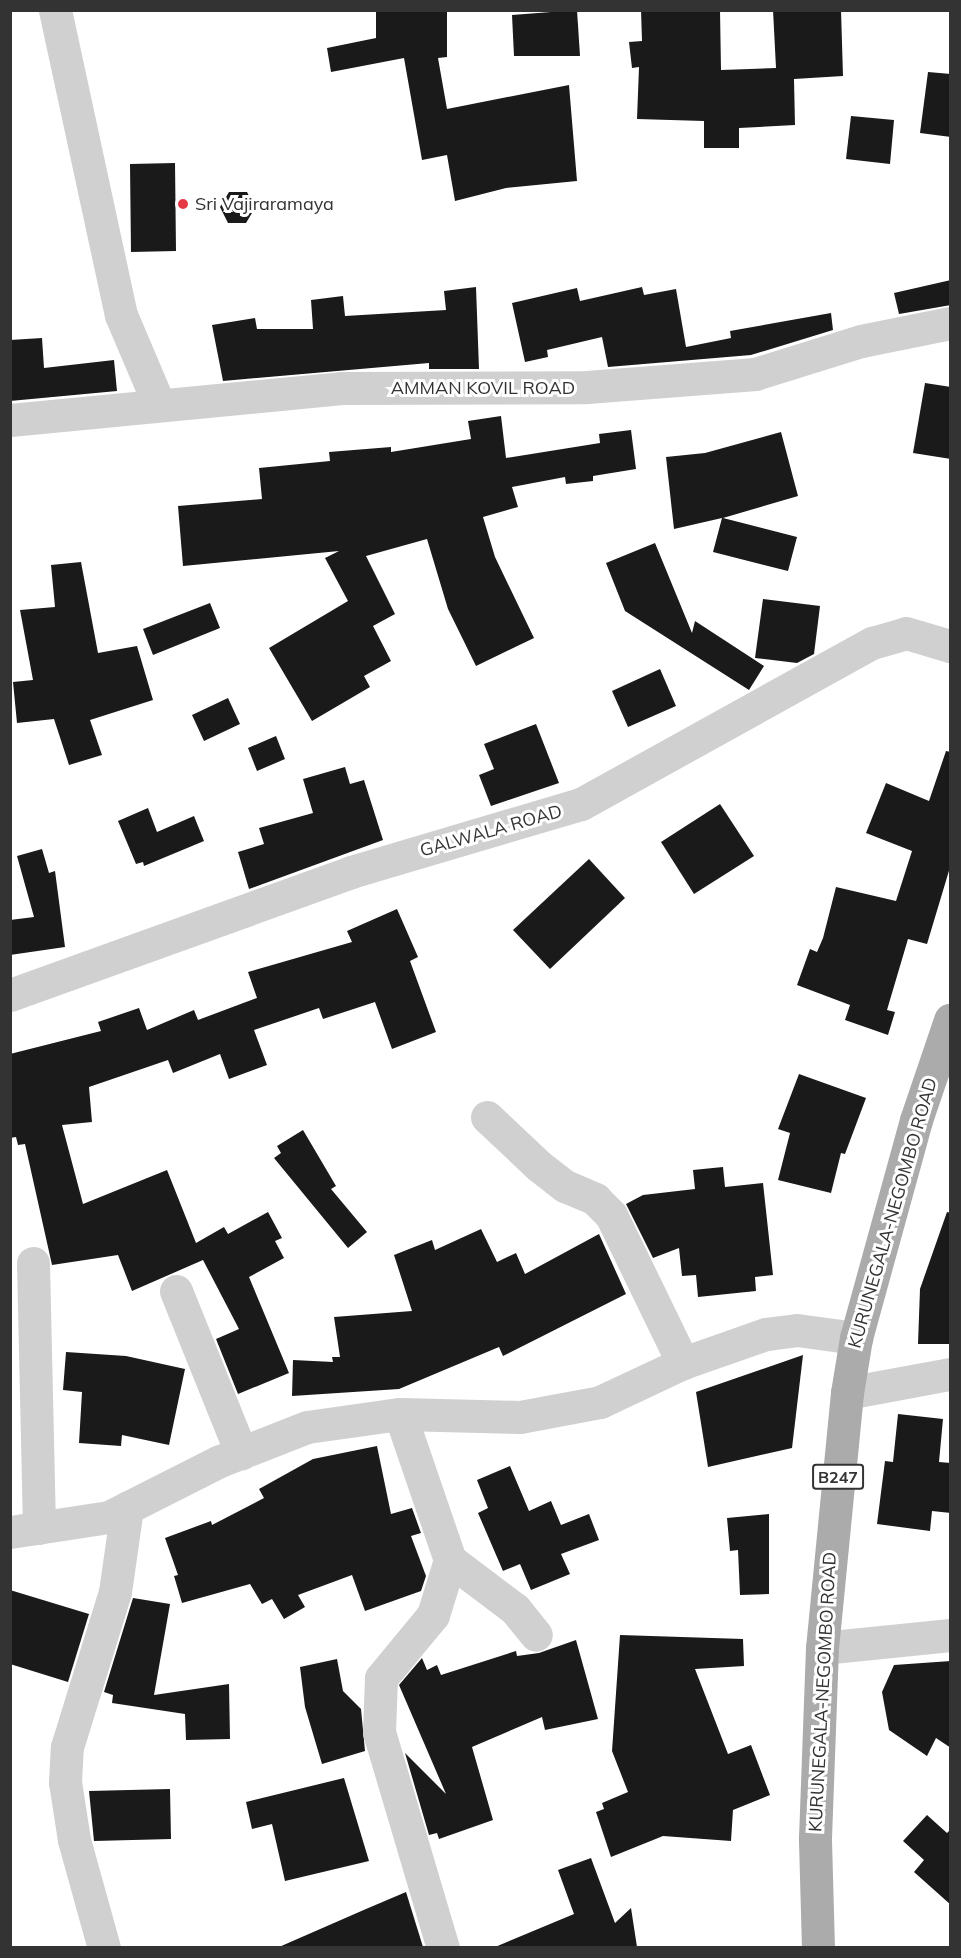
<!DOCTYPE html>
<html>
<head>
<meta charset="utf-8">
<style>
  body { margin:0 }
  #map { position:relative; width:961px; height:1958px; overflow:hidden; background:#fff; font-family:Mulish,sans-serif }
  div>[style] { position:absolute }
  .building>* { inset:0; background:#1a1a1a }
  .street>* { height:33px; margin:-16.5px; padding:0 16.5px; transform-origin:16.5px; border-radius:16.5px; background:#d0d0d0 }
  .primary>* { height:33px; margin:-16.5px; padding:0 16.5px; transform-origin:16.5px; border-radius:16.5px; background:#ababab }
  .dots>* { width:16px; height:16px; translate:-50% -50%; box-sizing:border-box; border:3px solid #fff; border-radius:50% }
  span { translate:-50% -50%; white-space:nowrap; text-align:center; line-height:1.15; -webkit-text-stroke:6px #fff; paint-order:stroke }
  .shield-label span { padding:2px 4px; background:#fff; border:2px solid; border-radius:4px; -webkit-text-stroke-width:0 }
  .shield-label { font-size:16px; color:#333; font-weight:700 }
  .poi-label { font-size:18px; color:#333 }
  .left { translate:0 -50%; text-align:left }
  .street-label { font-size:18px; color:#333 }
  .frame { position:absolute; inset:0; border:12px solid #333; pointer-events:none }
</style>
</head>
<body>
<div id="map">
  <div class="building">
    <i style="clip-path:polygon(376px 10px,447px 10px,447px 57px,438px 58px,447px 109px,569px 85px,577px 181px,506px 188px,455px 201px,447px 155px,422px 160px,404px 58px,331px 72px,327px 48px,376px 38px)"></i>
    <i style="clip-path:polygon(577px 10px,580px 56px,514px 56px,512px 15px)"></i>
    <i style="clip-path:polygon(641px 10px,720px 10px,721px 70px,776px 68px,773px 10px,841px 10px,843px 76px,794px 79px,795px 125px,739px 128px,739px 148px,704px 148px,704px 121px,637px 119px,639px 67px,632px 68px,629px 42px,642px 41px)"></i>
    <i style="clip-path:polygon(928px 72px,951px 74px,951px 137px,920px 133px)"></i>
    <i style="clip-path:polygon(851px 116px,894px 120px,890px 164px,846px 159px)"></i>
    <i style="clip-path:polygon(175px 163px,176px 251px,131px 252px,130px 164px)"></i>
    <i style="clip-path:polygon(229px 192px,247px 192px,255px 208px,246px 223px,228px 223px,220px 207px)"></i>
    <i style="clip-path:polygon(951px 280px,951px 305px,899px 314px,894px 293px)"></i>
    <i style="clip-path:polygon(476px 287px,479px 369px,429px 369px,429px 363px,223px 381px,212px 325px,255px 318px,257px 329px,313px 329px,311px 300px,343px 296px,345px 316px,446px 310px,444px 291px)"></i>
    <i style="clip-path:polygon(642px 287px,644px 295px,676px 289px,686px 347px,731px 338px,730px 331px,831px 313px,833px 330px,751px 355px,608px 367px,602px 337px,547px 350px,548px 357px,525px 362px,512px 303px,577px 288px,580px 301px)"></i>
    <i style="clip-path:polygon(42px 338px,44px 368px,114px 360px,117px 391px,10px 401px,10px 340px)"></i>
    <i style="clip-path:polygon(925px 383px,951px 387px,951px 459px,913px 453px)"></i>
    <i style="clip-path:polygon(501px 416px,506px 458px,600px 443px,599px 434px,631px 430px,636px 469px,593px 476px,593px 481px,566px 484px,565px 477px,512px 487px,518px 507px,483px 517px,495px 557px,534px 638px,476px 666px,448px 609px,427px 539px,366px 556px,395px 614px,373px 626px,391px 661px,364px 676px,370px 687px,312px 721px,269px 648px,348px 601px,325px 558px,339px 551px,183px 566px,178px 506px,262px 499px,259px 468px,330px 461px,329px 452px,391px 447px,391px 452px,471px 439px,468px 421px)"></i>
    <i style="clip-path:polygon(781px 432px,798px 496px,723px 518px,797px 537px,788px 571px,713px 552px,722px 518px,674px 529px,666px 457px,705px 453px)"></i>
    <i style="clip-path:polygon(655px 543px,692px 633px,695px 621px,764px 666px,749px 690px,625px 611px,606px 563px)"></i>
    <i style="clip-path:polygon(81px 562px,98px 653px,137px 646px,153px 700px,90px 720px,102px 755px,69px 765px,54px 719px,17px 723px,13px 682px,33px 680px,20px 610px,55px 607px,51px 565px)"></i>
    <i style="clip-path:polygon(763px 599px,820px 606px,814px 654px,797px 663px,755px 658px)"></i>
    <i style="clip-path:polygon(210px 603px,220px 628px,153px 655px,143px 629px)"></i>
    <i style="clip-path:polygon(660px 669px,676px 706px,628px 727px,612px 691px)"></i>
    <i style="clip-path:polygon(228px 698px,240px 724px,204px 741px,192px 715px)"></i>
    <i style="clip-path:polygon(536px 724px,559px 783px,491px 806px,479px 775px,494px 769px,484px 744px)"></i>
    <i style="clip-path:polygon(276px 736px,285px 759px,257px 771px,248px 748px)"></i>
    <i style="clip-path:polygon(946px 751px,951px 752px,951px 864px,927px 944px,908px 939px,887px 1010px,895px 1012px,888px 1035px,845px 1020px,850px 1005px,797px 985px,810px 949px,817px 952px,823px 938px,836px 887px,896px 901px,912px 851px,866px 833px,886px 783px,929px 801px)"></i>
    <i style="clip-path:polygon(345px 767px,350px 784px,364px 780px,383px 840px,249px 889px,238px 852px,264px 844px,259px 828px,313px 813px,303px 779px)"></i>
    <i style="clip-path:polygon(720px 804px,754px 856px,694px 894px,661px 842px)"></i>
    <i style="clip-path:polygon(148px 808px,157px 832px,194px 816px,204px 841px,144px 866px,143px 862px,136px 864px,118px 821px)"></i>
    <i style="clip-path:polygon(42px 849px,49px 873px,55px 871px,65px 947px,10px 955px,10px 920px,34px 917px,17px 856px)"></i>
    <i style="clip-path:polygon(589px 859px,625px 898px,550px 969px,513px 930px)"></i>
    <i style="clip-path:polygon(397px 909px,418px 957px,410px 961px,436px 1032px,392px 1049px,375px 1002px,323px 1019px,319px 1008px,254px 1030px,267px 1065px,229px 1079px,220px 1054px,173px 1073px,168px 1060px,89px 1087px,92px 1122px,62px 1125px,83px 1204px,167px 1170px,196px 1243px,224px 1227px,228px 1234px,268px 1212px,282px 1238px,275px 1241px,284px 1258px,249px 1277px,289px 1373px,238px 1394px,216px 1339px,239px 1329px,203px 1260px,132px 1291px,118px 1255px,52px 1265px,25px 1144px,18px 1145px,16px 1137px,10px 1138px,10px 1054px,101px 1031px,98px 1022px,139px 1008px,147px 1030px,194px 1010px,198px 1020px,257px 998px,248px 972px,352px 942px,347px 931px)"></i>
    <i style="clip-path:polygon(799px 1074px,866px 1098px,845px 1154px,841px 1153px,831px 1193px,778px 1180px,790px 1133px,778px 1129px)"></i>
    <i style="clip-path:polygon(303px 1130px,336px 1186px,331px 1189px,367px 1232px,348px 1248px,274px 1158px,281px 1153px,277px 1146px)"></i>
    <i style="clip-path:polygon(723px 1167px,725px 1187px,763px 1183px,773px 1275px,755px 1277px,756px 1291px,698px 1297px,696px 1275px,682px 1276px,679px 1248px,653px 1258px,626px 1204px,643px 1195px,695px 1189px,693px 1170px)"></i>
    <i style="clip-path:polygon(947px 1212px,951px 1213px,951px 1344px,918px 1344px,920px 1289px)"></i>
    <i style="clip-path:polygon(481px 1229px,497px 1262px,516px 1253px,525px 1274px,599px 1234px,626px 1294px,503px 1356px,499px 1347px,399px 1389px,292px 1396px,293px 1360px,333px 1362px,332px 1357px,340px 1357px,334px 1317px,412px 1311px,394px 1255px,432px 1240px,435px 1250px)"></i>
    <i style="clip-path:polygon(66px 1352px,126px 1356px,185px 1369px,169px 1445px,122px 1435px,121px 1446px,79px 1443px,82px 1392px,63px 1390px)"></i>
    <i style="clip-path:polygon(803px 1355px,792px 1448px,708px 1467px,696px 1392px)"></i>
    <i style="clip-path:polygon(898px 1414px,943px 1419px,939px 1462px,951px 1463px,951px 1513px,932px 1511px,930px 1531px,877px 1524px,885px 1461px,893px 1462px)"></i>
    <i style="clip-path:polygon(377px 1446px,391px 1514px,412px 1508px,421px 1533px,411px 1536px,426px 1576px,421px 1591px,365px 1611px,352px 1575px,298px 1595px,305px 1607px,284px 1619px,272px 1599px,262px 1604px,250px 1584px,182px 1603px,174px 1576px,178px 1575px,165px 1538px,211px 1521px,212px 1525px,264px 1498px,259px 1489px,313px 1459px)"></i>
    <i style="clip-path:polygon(510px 1466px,529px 1511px,551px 1501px,561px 1525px,589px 1514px,599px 1540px,561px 1554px,570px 1574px,531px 1590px,520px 1564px,503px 1571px,478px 1513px,488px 1508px,477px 1480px)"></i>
    <i style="clip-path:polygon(769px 1514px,769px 1594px,740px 1595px,738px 1550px,730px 1551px,727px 1518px)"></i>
    <i style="clip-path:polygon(10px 1590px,89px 1614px,68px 1682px,10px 1664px)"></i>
    <i style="clip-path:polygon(133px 1598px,170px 1604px,154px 1695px,229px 1684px,230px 1739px,186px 1740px,185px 1714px,112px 1703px,113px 1695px,104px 1692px)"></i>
    <i style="clip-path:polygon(620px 1635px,743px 1639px,744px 1666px,695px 1669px,728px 1754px,751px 1745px,770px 1795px,733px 1810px,731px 1841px,663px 1836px,611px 1857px,596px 1812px,604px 1809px,602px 1803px,628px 1792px,612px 1751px)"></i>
    <i style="clip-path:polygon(576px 1640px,598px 1719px,545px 1730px,542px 1717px,472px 1747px,493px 1820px,439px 1839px,437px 1833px,429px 1835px,405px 1753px,446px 1794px,399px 1685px,422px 1658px,427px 1670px,437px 1665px,441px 1675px,516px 1651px,517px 1656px,539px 1653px)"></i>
    <i style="clip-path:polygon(337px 1659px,343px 1691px,361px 1709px,365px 1751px,322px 1764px,305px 1707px,300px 1667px)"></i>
    <i style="clip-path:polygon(951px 1661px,951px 1748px,936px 1738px,927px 1756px,889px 1730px,882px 1692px,894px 1665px)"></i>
    <i style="clip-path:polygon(344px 1778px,369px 1861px,285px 1881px,272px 1824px,252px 1829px,246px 1802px)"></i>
    <i style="clip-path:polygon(170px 1789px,171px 1839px,94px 1841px,89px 1791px)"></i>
    <i style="clip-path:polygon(927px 1815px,947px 1833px,951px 1829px,951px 1905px,914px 1872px,924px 1860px,903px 1841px)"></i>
    <i style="clip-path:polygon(591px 1858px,615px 1923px,631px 1908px,637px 1947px,495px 1947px,574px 1914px,558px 1870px)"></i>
    <i style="clip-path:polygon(406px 1892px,423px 1947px,279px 1947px,366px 1909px)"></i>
  </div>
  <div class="street">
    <i style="left:55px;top:10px;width:312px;rotate:77.8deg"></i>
    <i style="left:121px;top:315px;width:95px;rotate:67deg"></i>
    <i style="left:10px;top:420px;width:333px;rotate:-5.5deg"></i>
    <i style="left:341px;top:388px;width:246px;rotate:-0.2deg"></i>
    <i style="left:587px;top:387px;width:169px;rotate:-4.4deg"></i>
    <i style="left:755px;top:374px;width:111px;rotate:-17.3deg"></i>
    <i style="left:861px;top:341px;width:91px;rotate:-11.4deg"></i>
    <i style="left:10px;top:995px;width:363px;rotate:-19.8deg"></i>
    <i style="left:351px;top:872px;width:240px;rotate:-16.5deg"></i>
    <i style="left:581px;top:804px;width:333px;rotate:-29deg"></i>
    <i style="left:872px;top:643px;width:35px;rotate:-16deg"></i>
    <i style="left:906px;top:633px;width:46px;rotate:16.5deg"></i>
    <i style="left:487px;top:1117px;width:71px;rotate:43.3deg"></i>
    <i style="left:539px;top:1166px;width:33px;rotate:38deg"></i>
    <i style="left:565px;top:1186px;width:33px;rotate:23deg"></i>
    <i style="left:595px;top:1199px;width:23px;rotate:45deg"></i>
    <i style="left:611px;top:1215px;width:165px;rotate:64.1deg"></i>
    <i style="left:33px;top:1263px;width:265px;rotate:88.7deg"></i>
    <i style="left:176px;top:1291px;width:175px;rotate:68.1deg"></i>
    <i style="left:847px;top:1393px;width:105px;rotate:-10.5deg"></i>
    <i style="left:400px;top:1414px;width:154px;rotate:71.1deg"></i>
    <i style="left:450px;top:1560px;width:58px;rotate:107.2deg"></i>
    <i style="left:433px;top:1615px;width:82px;rotate:129.5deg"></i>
    <i style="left:381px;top:1678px;width:54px;rotate:92.1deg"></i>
    <i style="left:379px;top:1732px;width:225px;rotate:73.5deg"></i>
    <i style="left:10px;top:1532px;width:100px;rotate:-8.6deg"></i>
    <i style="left:109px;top:1517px;width:124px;rotate:-26.8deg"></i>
    <i style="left:220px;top:1461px;width:93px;rotate:-21.3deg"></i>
    <i style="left:307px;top:1427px;width:94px;rotate:-8deg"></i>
    <i style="left:400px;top:1414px;width:120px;rotate:1.4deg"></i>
    <i style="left:520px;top:1417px;width:81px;rotate:-10.6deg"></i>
    <i style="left:600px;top:1402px;width:92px;rotate:-25.2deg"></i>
    <i style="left:683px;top:1363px;width:88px;rotate:-19.3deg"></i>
    <i style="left:766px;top:1334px;width:31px;rotate:-7deg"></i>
    <i style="left:797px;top:1330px;width:60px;rotate:7.7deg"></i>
    <i style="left:450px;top:1560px;width:81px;rotate:37deg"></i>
    <i style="left:515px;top:1609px;width:33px;rotate:51deg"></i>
    <i style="left:822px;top:1648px;width:129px;rotate:-5.8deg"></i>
    <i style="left:104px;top:1948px;width:112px;rotate:-105.5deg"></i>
    <i style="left:74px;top:1840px;width:59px;rotate:-98.8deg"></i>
    <i style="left:65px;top:1782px;width:35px;rotate:-87deg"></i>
    <i style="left:67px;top:1747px;width:162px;rotate:-72.8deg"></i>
    <i style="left:115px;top:1592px;width:85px;rotate:-81.9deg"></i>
  </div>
  <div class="primary">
    <i style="left:818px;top:1948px;width:110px;rotate:-91.6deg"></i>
    <i style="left:815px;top:1838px;width:190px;rotate:-87.9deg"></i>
    <i style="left:822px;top:1648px;width:256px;rotate:-84.4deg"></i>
    <i style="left:847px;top:1393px;width:56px;rotate:-80.7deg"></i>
    <i style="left:856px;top:1338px;width:226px;rotate:-74.6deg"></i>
    <i style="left:916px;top:1120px;width:106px;rotate:-71.2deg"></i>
  </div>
  <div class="dots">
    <i style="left:183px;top:204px;background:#e63946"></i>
  </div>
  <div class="shield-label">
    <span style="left:838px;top:1477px">B247</span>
  </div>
  <div class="poi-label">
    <span class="left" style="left:195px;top:204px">Sri Vajiraramaya</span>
  </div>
  <div class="street-label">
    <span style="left:483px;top:388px">AMMAN KOVIL ROAD</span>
    <span style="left:491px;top:831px;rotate:-16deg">GALWALA ROAD</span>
    <span style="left:893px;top:1213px;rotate:-74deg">KURUNEGALA-NEGOMBO ROAD</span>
    <span style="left:823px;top:1692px;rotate:-87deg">KURUNEGALA-NEGOMBO ROAD</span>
  </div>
  <div class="frame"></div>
</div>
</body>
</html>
